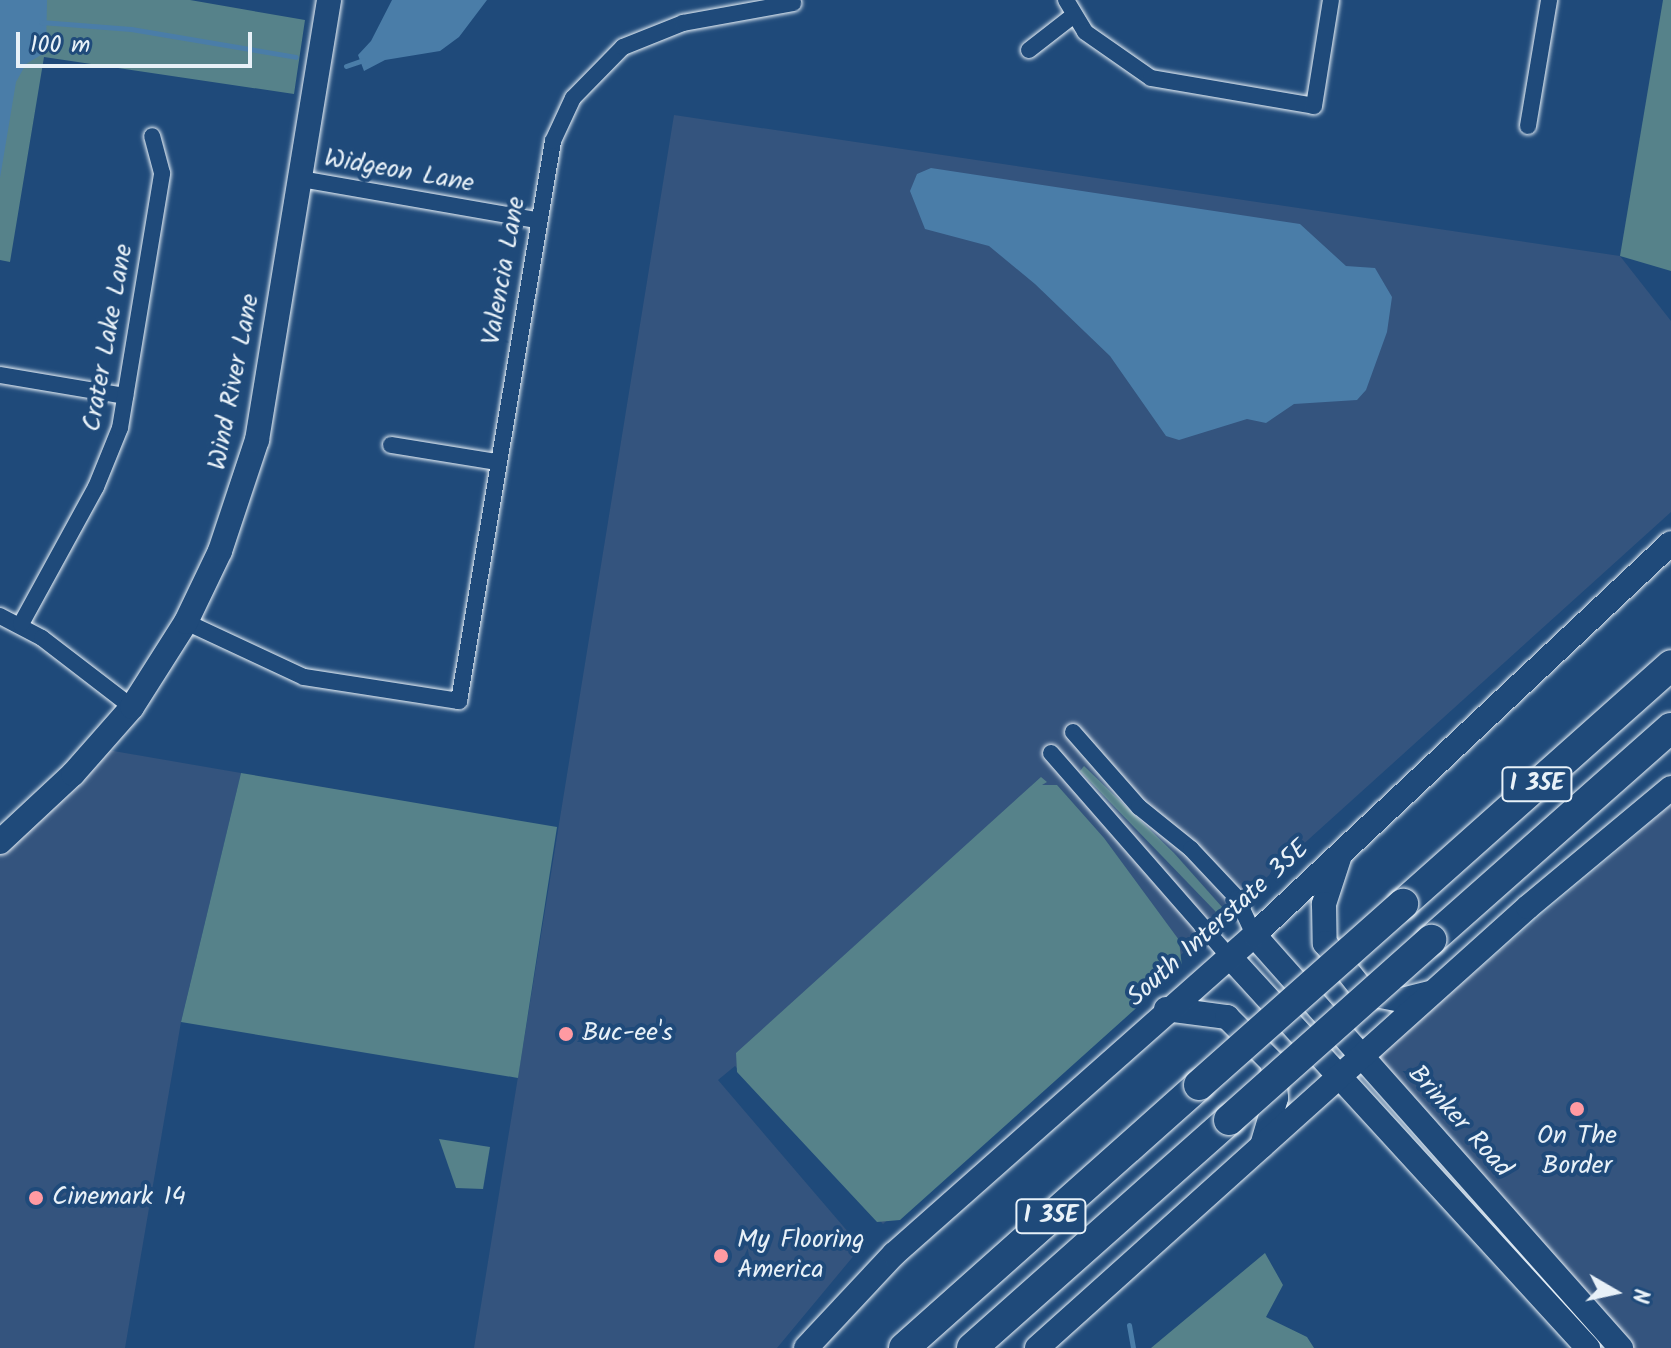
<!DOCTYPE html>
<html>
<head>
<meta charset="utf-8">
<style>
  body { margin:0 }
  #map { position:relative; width:1671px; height:1348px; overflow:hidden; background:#1f4a7a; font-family:Kalam,sans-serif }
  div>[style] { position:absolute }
  .built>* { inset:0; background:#34547e }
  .green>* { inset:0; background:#56828a }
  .water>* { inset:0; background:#4a7da8 }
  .stream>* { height:5px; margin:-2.5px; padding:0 2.5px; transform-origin:2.5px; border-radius:2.5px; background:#4a7da8 }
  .roads { filter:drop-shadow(0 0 2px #e8f1f8) drop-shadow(0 0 2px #e8f1f8) }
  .street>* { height:16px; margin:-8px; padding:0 8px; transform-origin:8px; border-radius:8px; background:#1f4a7a }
  .secondary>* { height:24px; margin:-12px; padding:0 12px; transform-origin:12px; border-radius:12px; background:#1f4a7a }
  .highway>* { height:30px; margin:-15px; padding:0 15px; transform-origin:15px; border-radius:15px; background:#1f4a7a }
  .bridges { filter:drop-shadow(0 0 2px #e8f1f8) drop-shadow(0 0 2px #e8f1f8) }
  .highway-bridge>* { height:30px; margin:-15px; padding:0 15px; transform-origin:15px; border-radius:15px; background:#1f4a7a }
  .dots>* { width:22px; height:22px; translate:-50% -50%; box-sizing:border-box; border:4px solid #1f4a7a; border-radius:50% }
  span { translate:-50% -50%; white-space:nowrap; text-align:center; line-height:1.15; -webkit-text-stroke:8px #1f4a7a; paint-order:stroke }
  .shield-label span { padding:2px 6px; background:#1f4a7a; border:2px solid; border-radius:6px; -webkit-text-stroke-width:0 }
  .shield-label { font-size:24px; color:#e8f1f8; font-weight:700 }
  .street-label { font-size:26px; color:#e8f1f8 }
  .poi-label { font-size:26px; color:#e8f1f8 }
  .left { translate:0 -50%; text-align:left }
  .north { position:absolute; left:1575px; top:1252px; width:80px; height:80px; -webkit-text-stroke:6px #1f4a7a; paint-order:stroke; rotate:99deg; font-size:22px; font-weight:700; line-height:32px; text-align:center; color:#e8f1f8 }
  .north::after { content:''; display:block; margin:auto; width:28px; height:36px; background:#e8f1f8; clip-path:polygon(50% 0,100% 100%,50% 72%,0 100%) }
  .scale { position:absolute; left:16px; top:32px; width:236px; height:36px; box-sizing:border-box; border:4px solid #e8f1f8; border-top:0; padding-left:10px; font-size:24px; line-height:28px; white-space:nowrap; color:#e8f1f8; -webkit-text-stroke:6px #1f4a7a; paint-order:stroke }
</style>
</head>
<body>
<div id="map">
  <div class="built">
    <i style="clip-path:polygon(674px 115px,1620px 256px,1671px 321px,1671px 512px,883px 1224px,735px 1066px,718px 1080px,861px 1247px,777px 1348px,474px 1348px)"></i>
    <i style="clip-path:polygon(96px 748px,241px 773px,181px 1022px,125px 1348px,0 1348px,0 842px)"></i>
    <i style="clip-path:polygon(1671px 805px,1671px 1348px,1632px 1348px,1377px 1056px)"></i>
  </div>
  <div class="green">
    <i style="clip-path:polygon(0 0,190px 0,305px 20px,294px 94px,44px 57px,10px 262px,0 260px)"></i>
    <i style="clip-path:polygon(1663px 0,1671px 0,1671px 271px,1620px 256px)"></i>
    <i style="clip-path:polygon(1084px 766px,1174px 853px,1222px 907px,1216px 912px,1080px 771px)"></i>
    <i style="clip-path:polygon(241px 773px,557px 827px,518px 1078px,181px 1022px)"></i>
    <i style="clip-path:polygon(1041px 777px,1047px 782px,1042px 785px,1057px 785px,1104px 838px,1179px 940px,1182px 967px,900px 1220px,877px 1222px,737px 1072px,736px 1053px)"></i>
    <i style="clip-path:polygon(439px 1139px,490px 1147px,483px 1189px,456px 1188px)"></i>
    <i style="clip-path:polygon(1265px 1253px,1283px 1285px,1266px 1317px,1307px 1337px,1314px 1348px,1151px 1348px)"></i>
  </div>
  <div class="water">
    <i style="clip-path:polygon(0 0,47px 0,46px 52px,26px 64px,16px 82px,0 178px)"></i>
    <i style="clip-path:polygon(392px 0,487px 0,459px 37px,440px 51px,385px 60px,364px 71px,358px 55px,371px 41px)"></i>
    <i style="clip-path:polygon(931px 168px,1300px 224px,1346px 266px,1375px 268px,1392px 297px,1387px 332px,1366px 390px,1357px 400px,1294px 404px,1266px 423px,1247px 419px,1179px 440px,1166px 436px,1110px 356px,1035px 284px,989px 246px,925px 229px,910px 191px,917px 174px)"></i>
  </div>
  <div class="stream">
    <i style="left:41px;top:22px;width:90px;rotate:4.4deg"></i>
    <i style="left:131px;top:29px;width:167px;rotate:9.6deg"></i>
    <i style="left:346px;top:66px;width:18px;rotate:-19deg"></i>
    <i style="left:1129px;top:1325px;width:23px;rotate:80deg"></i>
  </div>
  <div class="roads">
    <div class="street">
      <i style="left:1066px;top:0;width:37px;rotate:59deg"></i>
      <i style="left:1085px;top:32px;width:80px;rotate:34.9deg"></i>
      <i style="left:1151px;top:78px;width:165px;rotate:9.7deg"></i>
      <i style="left:1314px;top:106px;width:107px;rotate:-80.9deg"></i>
      <i style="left:1029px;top:50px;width:57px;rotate:-37.9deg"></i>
      <i style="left:1528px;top:126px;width:128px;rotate:-80.5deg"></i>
      <i style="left:301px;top:179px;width:240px;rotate:9.9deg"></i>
      <i style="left:0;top:375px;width:127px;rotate:9.5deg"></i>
      <i style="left:391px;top:445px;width:106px;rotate:9.2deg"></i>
      <i style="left:0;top:616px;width:47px;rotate:27.6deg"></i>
      <i style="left:42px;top:638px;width:113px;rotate:37.5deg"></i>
      <i style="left:186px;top:622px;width:130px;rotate:25deg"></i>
      <i style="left:304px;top:677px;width:157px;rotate:8.8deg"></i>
      <i style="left:459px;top:701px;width:568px;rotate:-80.47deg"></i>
      <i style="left:553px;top:141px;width:47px;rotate:-65.1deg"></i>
      <i style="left:573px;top:98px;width:71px;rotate:-45.6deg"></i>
      <i style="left:623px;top:47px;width:65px;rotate:-21.8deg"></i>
      <i style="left:683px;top:23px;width:112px;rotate:-10.3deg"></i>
      <i style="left:21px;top:624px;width:156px;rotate:-61.3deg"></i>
      <i style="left:96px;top:487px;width:64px;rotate:-67.9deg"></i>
      <i style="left:120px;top:428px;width:258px;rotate:-80.6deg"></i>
      <i style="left:162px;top:173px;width:38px;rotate:-105deg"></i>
      <i style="left:1073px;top:732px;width:100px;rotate:48.7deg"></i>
      <i style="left:1139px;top:807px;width:67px;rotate:38.9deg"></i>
      <i style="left:1191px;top:849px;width:67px;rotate:46.8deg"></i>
      <i style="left:1237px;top:898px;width:41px;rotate:65.3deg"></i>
      <i style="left:1051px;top:753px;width:270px;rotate:48.8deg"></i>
    </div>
    <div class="secondary">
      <i style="left:0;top:842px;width:100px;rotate:-43deg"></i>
      <i style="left:73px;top:774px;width:89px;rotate:-48.6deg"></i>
      <i style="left:132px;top:707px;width:101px;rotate:-57.6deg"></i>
      <i style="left:186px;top:622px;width:79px;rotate:-64.4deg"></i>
      <i style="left:220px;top:551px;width:117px;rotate:-71.6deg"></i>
      <i style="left:257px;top:440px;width:446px;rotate:-80.7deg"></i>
      <i style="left:1340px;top:855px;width:52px;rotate:108.1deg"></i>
      <i style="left:1324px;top:904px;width:39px;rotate:89deg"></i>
      <i style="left:1325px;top:943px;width:64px;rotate:51.3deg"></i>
      <i style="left:1365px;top:993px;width:38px;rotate:11deg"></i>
      <i style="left:1402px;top:1000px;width:30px;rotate:-14deg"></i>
      <i style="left:1254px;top:935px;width:553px;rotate:48.38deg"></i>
      <i style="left:1229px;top:956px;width:532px;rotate:47.52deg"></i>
      <i style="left:1166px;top:1009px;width:62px;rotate:7.5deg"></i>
      <i style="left:1227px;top:1017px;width:65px;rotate:45deg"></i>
      <i style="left:1273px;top:1063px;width:35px;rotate:85deg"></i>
      <i style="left:1276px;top:1098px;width:50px;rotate:106.3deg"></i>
      <i style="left:806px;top:1348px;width:129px;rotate:-46.9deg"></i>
      <i style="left:894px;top:1254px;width:481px;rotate:-41.5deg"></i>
      <i style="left:1254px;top:935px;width:572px;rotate:-43.23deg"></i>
      <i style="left:1037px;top:1348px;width:660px;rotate:-41.93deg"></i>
      <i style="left:1528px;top:907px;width:186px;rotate:-39.8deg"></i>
    </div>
    <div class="highway">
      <i style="left:1403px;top:904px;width:359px;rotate:-41.7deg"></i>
      <i style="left:1431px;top:940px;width:320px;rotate:-41.5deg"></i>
      <i style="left:904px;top:1348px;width:395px;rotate:-41.7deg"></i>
      <i style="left:972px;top:1348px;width:344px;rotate:-41.6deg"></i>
    </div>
  </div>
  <div class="bridges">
    <div class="highway-bridge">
      <i style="left:1199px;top:1085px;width:273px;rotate:-41.6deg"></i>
      <i style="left:1229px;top:1120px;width:271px;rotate:-41.7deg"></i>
    </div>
  </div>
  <div class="dots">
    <i style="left:566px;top:1034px;background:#ff9aa2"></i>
    <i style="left:1577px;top:1109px;background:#ff9aa2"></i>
    <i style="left:36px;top:1198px;background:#ff9aa2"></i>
    <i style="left:721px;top:1256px;background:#ff9aa2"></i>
  </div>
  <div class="shield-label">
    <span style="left:1537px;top:784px">I 35E</span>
    <span style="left:1051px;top:1216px">I 35E</span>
  </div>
  <div class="street-label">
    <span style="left:399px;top:172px;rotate:10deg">Widgeon Lane</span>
    <span style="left:505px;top:271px;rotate:-80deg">Valencia Lane</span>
    <span style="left:109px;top:338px;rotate:-80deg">Crater Lake Lane</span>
    <span style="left:235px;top:382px;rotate:-79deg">Wind River Lane</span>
    <span style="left:1219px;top:924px;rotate:-42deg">South Interstate 35E</span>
    <span style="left:1459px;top:1122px;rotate:48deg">Brinker Road</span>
  </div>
  <div class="poi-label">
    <span class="left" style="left:582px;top:1034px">Buc-ee's</span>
    <span style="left:1577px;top:1152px">On The<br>Border</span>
    <span class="left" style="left:52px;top:1198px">Cinemark 14</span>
    <span class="left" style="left:737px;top:1256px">My Flooring<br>America</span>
  </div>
  <div class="north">N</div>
  <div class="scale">100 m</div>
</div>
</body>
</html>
